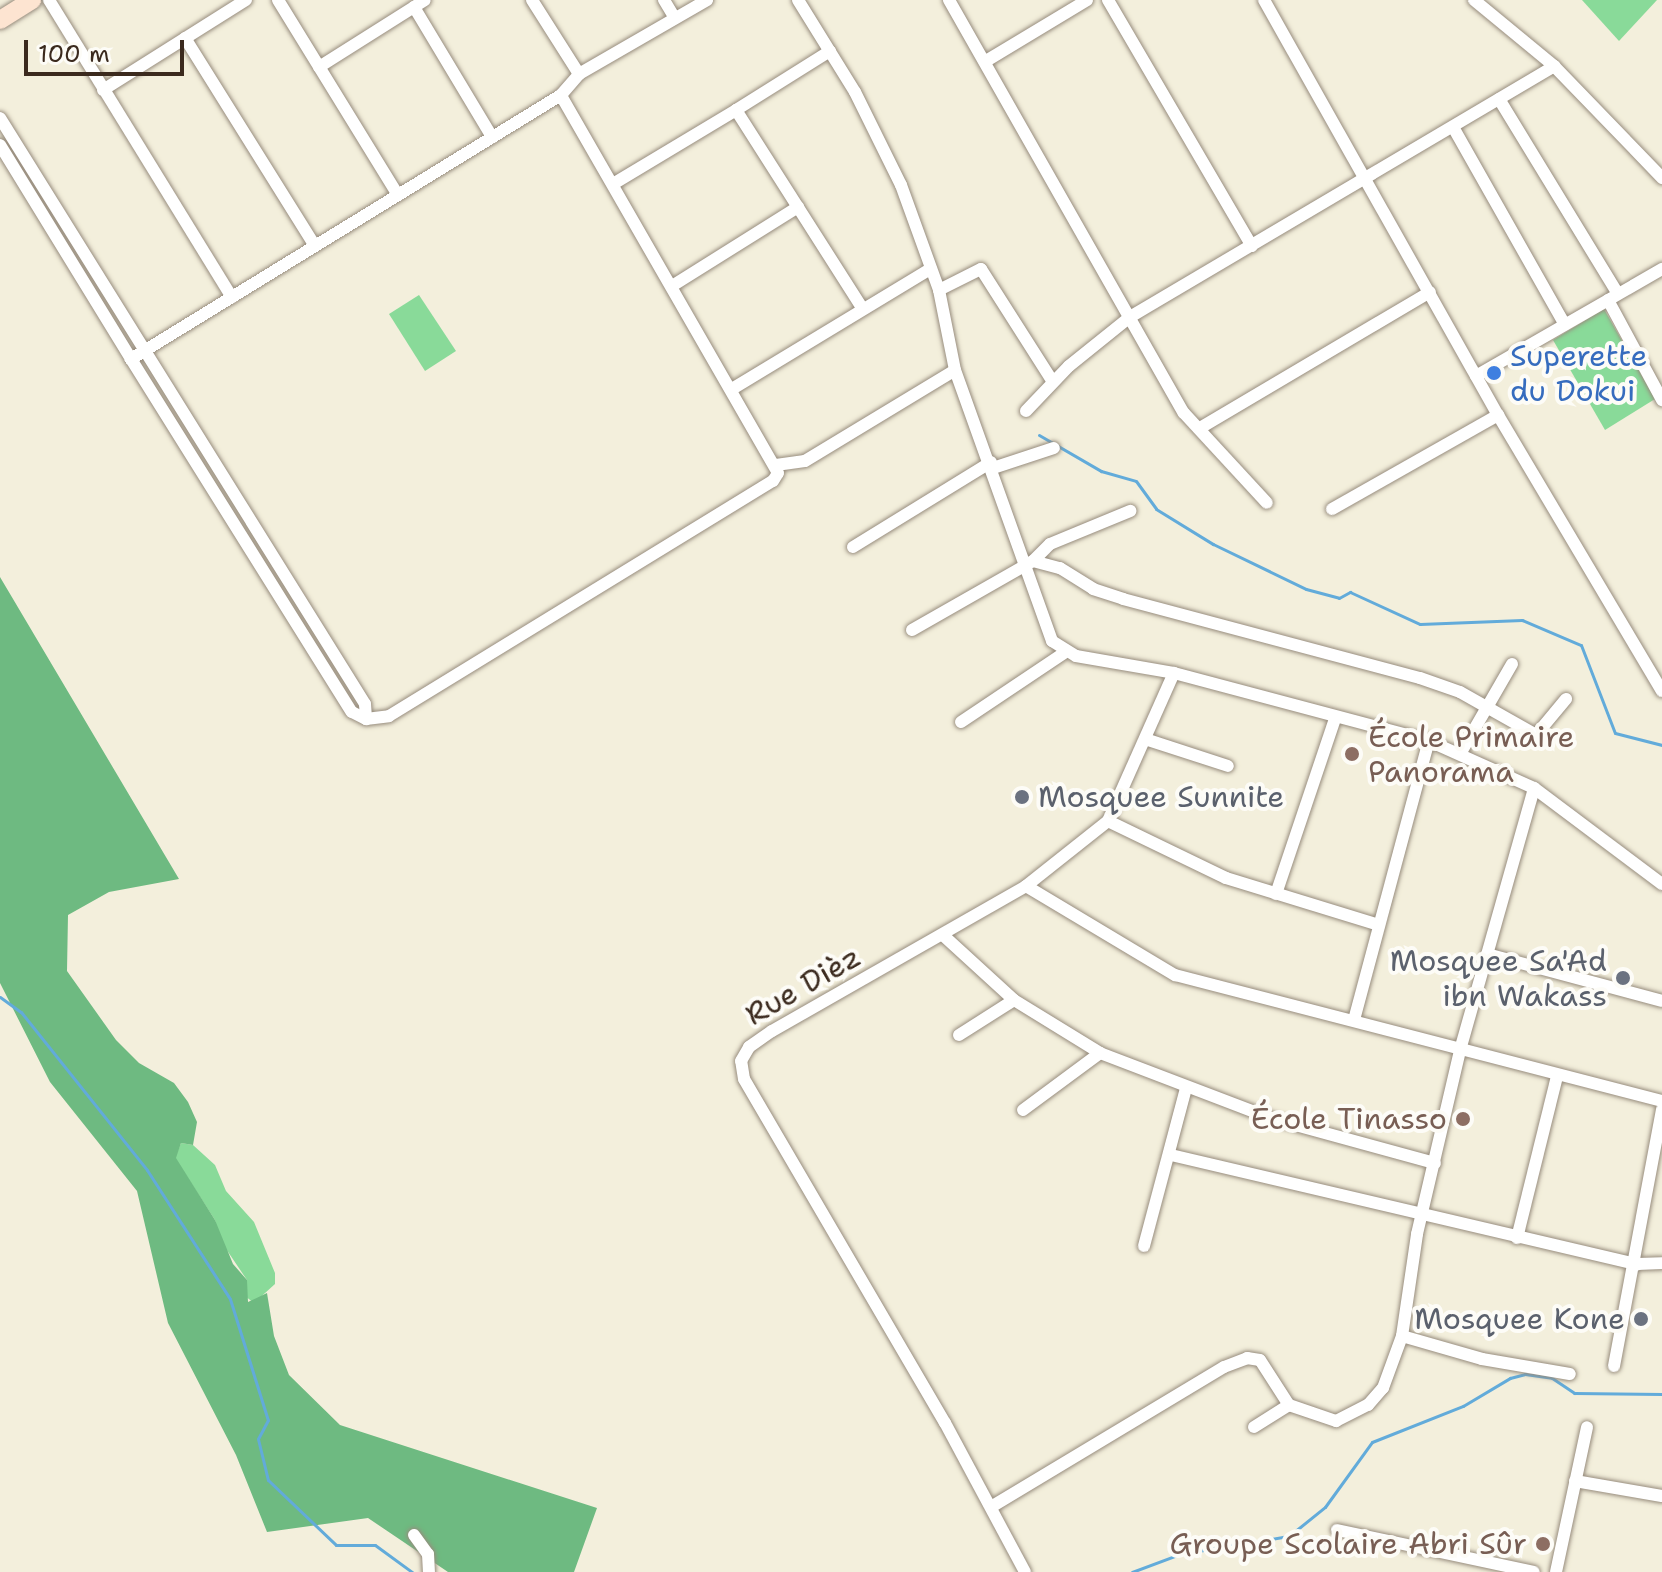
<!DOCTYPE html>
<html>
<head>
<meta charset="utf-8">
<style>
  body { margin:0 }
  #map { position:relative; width:1662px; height:1572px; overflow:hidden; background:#f3efdc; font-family:"Shantell Sans",sans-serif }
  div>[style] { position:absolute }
  .green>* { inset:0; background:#89da99 }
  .forest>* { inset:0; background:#6eba81 }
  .stream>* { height:3px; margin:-1.5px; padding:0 1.5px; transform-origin:1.5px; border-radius:1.5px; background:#62abda }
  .roads { filter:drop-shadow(0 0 2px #978c7d) drop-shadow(0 0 2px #978c7d) }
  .street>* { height:12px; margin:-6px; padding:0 6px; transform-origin:6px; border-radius:6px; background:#fff }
  .secondary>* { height:18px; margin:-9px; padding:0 9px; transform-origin:9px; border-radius:9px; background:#fde4d1 }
  .dots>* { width:22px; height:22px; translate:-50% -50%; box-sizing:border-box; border:4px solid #fdfcf7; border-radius:50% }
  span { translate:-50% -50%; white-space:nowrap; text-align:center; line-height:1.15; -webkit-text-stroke:8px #fdfcf7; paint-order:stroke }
  .shop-label { font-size:30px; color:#366cbe }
  .left { translate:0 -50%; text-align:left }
  .education-label { font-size:30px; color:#785e54 }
  .right { translate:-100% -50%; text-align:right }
  .worship-label { font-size:30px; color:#5b616d }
  .street-label { font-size:30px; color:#3b2a1e }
  .scale { position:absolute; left:24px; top:40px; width:160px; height:36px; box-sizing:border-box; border:4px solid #3b2a1e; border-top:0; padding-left:10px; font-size:24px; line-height:28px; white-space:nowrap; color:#3b2a1e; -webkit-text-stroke:6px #fdfcf7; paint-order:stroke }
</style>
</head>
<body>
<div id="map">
  <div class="green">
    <i style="clip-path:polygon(1582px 0,1657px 0,1619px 41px)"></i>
    <i style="clip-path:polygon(419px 295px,456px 351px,425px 371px,389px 314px)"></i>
    <i style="clip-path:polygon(1604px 309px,1655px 399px,1605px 430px,1553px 340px)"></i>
    <i style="clip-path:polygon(181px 1143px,193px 1145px,215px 1165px,226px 1191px,254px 1222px,275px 1273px,275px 1284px,254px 1303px,245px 1296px,247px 1280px,218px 1237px,215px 1220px,175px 1158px)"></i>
  </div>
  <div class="forest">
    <i style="clip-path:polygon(0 577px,179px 879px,109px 892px,68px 915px,67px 971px,116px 1040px,139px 1063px,174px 1083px,188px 1102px,197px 1122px,193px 1145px,181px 1143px,176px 1158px,215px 1220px,233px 1264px,247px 1280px,248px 1302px,267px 1293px,274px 1336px,289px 1375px,340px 1425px,597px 1508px,574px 1572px,448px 1572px,368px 1518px,267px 1532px,236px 1455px,168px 1323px,137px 1191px,50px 1082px,0 983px)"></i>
  </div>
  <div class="stream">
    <i style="left:1039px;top:435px;width:72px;rotate:30.1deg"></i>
    <i style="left:1101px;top:471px;width:36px;rotate:16deg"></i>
    <i style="left:1136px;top:481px;width:34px;rotate:54deg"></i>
    <i style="left:1156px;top:509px;width:67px;rotate:31.6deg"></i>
    <i style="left:1213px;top:544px;width:103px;rotate:25.8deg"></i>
    <i style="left:1306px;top:589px;width:34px;rotate:15deg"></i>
    <i style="left:1339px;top:598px;width:13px;rotate:-29deg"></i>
    <i style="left:1350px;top:592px;width:77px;rotate:24.6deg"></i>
    <i style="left:1420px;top:624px;width:102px;rotate:-2.2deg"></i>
    <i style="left:1522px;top:620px;width:64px;rotate:23deg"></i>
    <i style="left:1581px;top:645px;width:94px;rotate:68.9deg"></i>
    <i style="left:1615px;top:733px;width:49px;rotate:14.3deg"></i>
    <i style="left:0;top:997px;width:26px;rotate:36deg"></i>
    <i style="left:21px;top:1012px;width:202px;rotate:51.4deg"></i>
    <i style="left:147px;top:1170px;width:153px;rotate:57.2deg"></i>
    <i style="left:230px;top:1299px;width:127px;rotate:72.6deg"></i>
    <i style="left:268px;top:1420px;width:21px;rotate:118deg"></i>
    <i style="left:258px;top:1439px;width:42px;rotate:76.3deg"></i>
    <i style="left:268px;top:1480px;width:94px;rotate:43.7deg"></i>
    <i style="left:336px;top:1545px;width:39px"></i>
    <i style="left:375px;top:1545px;width:46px;rotate:36.1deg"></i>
    <i style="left:1132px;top:1572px;width:51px;rotate:-20.6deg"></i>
    <i style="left:1180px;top:1554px;width:110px;rotate:-9.4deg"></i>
    <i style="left:1289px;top:1536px;width:46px;rotate:-38.9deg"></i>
    <i style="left:1325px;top:1507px;width:80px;rotate:-54.1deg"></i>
    <i style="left:1372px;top:1442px;width:98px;rotate:-21.6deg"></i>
    <i style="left:1463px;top:1406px;width:55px;rotate:-30.8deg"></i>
    <i style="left:1510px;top:1378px;width:16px;rotate:-15deg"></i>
    <i style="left:1525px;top:1374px;width:27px;rotate:8deg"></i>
    <i style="left:1552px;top:1378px;width:27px;rotate:34deg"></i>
    <i style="left:1574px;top:1393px;width:88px;rotate:0.7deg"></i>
  </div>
  <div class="roads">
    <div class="street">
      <i style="left:49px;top:0;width:349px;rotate:58.4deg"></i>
      <i style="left:278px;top:0;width:229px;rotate:58.4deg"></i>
      <i style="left:532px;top:0;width:88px;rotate:57.6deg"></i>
      <i style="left:664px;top:0;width:21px;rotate:59deg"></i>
      <i style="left:798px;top:0;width:108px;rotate:58.2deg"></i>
      <i style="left:855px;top:92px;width:104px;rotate:63.7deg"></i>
      <i style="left:901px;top:185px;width:112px;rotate:70.1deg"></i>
      <i style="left:939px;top:290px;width:82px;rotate:78.7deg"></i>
      <i style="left:955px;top:370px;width:288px;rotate:70.3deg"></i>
      <i style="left:1052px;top:641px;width:28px;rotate:32deg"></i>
      <i style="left:1076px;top:656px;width:99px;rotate:9.8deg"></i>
      <i style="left:1174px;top:673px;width:264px;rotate:14.9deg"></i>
      <i style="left:1429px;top:741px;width:115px;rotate:24.1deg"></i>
      <i style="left:1534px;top:788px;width:160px;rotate:36.9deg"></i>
      <i style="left:949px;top:0;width:475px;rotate:60.4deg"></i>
      <i style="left:1184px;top:413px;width:122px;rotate:47.3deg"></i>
      <i style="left:1108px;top:0;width:285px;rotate:59.7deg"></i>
      <i style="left:1264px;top:0;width:476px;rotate:60.6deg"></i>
      <i style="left:1498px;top:415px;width:321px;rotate:59.3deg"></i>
      <i style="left:1474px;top:0;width:104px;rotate:39.5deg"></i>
      <i style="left:1554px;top:66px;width:156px;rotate:46deg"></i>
      <i style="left:414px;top:7px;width:152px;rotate:59deg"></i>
      <i style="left:185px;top:38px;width:245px;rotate:58deg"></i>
      <i style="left:830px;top:51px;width:111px;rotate:147.9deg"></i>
      <i style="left:736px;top:110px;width:236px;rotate:57.5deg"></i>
      <i style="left:986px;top:61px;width:118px;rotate:-31.1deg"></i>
      <i style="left:319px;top:67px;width:125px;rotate:-32.3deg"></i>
      <i style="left:103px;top:90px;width:169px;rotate:-32.2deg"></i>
      <i style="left:561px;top:95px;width:28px;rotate:-49deg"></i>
      <i style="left:579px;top:74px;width:148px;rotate:-30deg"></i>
      <i style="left:1499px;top:99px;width:228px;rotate:58.6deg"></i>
      <i style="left:0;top:118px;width:690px;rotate:58.08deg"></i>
      <i style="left:365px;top:704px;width:15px;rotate:86deg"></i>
      <i style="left:1453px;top:127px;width:227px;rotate:60.5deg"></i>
      <i style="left:0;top:145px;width:251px;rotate:58.5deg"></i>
      <i style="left:131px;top:359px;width:416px;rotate:58deg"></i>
      <i style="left:352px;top:712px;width:16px;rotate:27deg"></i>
      <i style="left:366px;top:719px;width:23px;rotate:-7deg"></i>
      <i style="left:389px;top:716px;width:450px;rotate:-31.5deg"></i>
      <i style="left:773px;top:481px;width:9px;rotate:-58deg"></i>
      <i style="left:778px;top:473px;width:436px;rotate:-119.9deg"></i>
      <i style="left:561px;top:95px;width:505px;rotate:148.45deg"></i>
      <i style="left:613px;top:184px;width:144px;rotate:-31deg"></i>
      <i style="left:672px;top:286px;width:149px;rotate:-32.1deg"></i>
      <i style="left:939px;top:290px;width:47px;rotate:-26.6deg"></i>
      <i style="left:981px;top:269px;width:134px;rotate:57.5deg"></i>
      <i style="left:1608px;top:300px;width:114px;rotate:61.6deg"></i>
      <i style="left:1476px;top:376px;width:215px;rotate:-29.9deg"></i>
      <i style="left:732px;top:389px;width:232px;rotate:-31.2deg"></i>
      <i style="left:1026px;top:411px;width:62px;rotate:-46.3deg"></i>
      <i style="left:1069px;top:366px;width:78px;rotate:-38.8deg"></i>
      <i style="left:1130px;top:317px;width:493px;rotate:-30.6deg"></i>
      <i style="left:1200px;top:428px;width:267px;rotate:-30.6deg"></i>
      <i style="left:776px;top:465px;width:29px;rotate:-8deg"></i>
      <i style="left:805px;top:461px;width:175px;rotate:-31.2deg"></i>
      <i style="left:993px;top:468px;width:64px;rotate:-18.2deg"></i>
      <i style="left:1332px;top:509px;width:191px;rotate:-29.5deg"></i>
      <i style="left:853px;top:547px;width:162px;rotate:-31.6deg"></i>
      <i style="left:1033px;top:561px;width:24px;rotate:-45deg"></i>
      <i style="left:1050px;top:544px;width:87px;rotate:-22.4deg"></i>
      <i style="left:912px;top:630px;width:139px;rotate:-29.7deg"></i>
      <i style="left:1033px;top:561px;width:28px;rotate:15deg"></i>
      <i style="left:1060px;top:568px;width:39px;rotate:32deg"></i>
      <i style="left:1093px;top:589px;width:32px;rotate:18deg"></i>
      <i style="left:1123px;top:599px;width:307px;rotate:14.9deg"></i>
      <i style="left:1420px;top:678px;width:42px;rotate:19.3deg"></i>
      <i style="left:1460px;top:692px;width:87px;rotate:29.5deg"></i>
      <i style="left:1536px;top:735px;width:47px;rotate:-50.2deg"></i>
      <i style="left:961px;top:722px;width:124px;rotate:-33.8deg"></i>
      <i style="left:1145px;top:739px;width:87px;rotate:18deg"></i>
      <i style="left:1460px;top:754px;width:104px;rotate:-60deg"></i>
      <i style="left:1108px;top:821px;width:131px;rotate:25.8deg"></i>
      <i style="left:1226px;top:878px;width:160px;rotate:17.1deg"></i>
      <i style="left:1026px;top:886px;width:174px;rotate:30.9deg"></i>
      <i style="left:1175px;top:975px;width:503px;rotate:14.51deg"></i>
      <i style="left:1276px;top:894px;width:185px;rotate:-71.4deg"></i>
      <i style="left:945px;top:937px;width:93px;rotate:42.4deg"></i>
      <i style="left:1014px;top:1000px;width:101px;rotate:31.6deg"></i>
      <i style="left:1100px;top:1053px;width:182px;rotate:20.9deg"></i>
      <i style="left:1270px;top:1118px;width:171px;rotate:15.3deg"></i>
      <i style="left:1487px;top:954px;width:181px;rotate:15deg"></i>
      <i style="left:1354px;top:1020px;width:289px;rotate:-75deg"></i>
      <i style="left:959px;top:1035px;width:65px;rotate:-32.5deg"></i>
      <i style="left:1023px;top:1110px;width:96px;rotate:-36.5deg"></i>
      <i style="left:1171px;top:1155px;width:479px;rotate:13.2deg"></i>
      <i style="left:1637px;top:1264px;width:25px;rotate:-2deg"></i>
      <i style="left:1517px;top:1238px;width:167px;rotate:-76.1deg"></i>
      <i style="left:1144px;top:1246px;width:163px;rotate:-75.1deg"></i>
      <i style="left:1402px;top:1336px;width:83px;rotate:16deg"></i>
      <i style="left:1482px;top:1359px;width:89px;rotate:9.7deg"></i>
      <i style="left:1614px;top:1366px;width:261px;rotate:-79.4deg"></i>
      <i style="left:1254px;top:1427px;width:41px;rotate:-32.2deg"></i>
      <i style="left:1289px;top:1405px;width:50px;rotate:18.8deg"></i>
      <i style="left:1336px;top:1421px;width:36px;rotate:-27deg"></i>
      <i style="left:1368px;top:1405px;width:23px;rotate:-49deg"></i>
      <i style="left:1383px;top:1388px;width:55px;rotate:-69.9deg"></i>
      <i style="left:1402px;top:1336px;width:103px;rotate:-81.6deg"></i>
      <i style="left:1417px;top:1234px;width:189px;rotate:-76.8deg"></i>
      <i style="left:1460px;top:1050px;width:272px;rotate:-74.2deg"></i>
      <i style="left:1575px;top:1481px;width:88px;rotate:9.8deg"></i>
      <i style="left:991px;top:1507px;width:272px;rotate:-31deg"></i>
      <i style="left:1224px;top:1367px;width:25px;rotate:-21deg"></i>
      <i style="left:1247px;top:1358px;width:13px;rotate:9deg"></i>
      <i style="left:1260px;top:1360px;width:54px;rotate:57.2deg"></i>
      <i style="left:1337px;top:1530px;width:201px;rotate:12deg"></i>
      <i style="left:414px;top:1535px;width:24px;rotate:54deg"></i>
      <i style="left:428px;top:1554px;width:18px;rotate:87deg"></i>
      <i style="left:1025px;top:1572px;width:169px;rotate:-118.2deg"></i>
      <i style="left:945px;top:1423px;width:398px;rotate:-120.3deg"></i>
      <i style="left:744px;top:1079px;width:18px;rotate:-99deg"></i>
      <i style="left:741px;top:1061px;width:16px;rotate:-60deg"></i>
      <i style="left:749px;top:1047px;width:28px;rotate:-35deg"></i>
      <i style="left:772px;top:1031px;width:292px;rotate:-29.7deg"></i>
      <i style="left:1026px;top:886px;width:105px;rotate:-38.4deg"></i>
      <i style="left:1108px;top:821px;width:162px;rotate:-66deg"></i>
      <i style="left:1556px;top:1572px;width:148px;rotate:-77.9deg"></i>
    </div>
    <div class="secondary">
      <i style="left:0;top:20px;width:38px;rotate:-32deg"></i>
    </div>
  </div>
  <div class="dots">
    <i style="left:1494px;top:373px;background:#3f7fe0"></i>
    <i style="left:1352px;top:754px;background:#8d6e63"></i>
    <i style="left:1022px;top:797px;background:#6b7280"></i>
    <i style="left:1623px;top:978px;background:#6b7280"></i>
    <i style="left:1463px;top:1119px;background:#8d6e63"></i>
    <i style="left:1641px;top:1319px;background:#6b7280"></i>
    <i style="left:1543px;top:1544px;background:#8d6e63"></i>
  </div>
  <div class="shop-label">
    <span class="left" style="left:1510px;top:373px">Superette<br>du Dokui</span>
  </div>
  <div class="education-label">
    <span class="left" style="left:1368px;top:754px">École Primaire<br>Panorama</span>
    <span class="right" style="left:1447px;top:1119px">École Tinasso</span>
    <span class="right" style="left:1527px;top:1544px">Groupe Scolaire Abri Sûr</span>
  </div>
  <div class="worship-label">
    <span class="left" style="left:1038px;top:797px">Mosquee Sunnite</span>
    <span class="right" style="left:1607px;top:978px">Mosquee Sa'Ad<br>ibn Wakass</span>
    <span class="right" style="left:1625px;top:1319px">Mosquee Kone</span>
  </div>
  <div class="street-label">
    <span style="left:803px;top:986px;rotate:-30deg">Rue Dièz</span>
  </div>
  <div class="scale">100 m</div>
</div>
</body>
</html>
